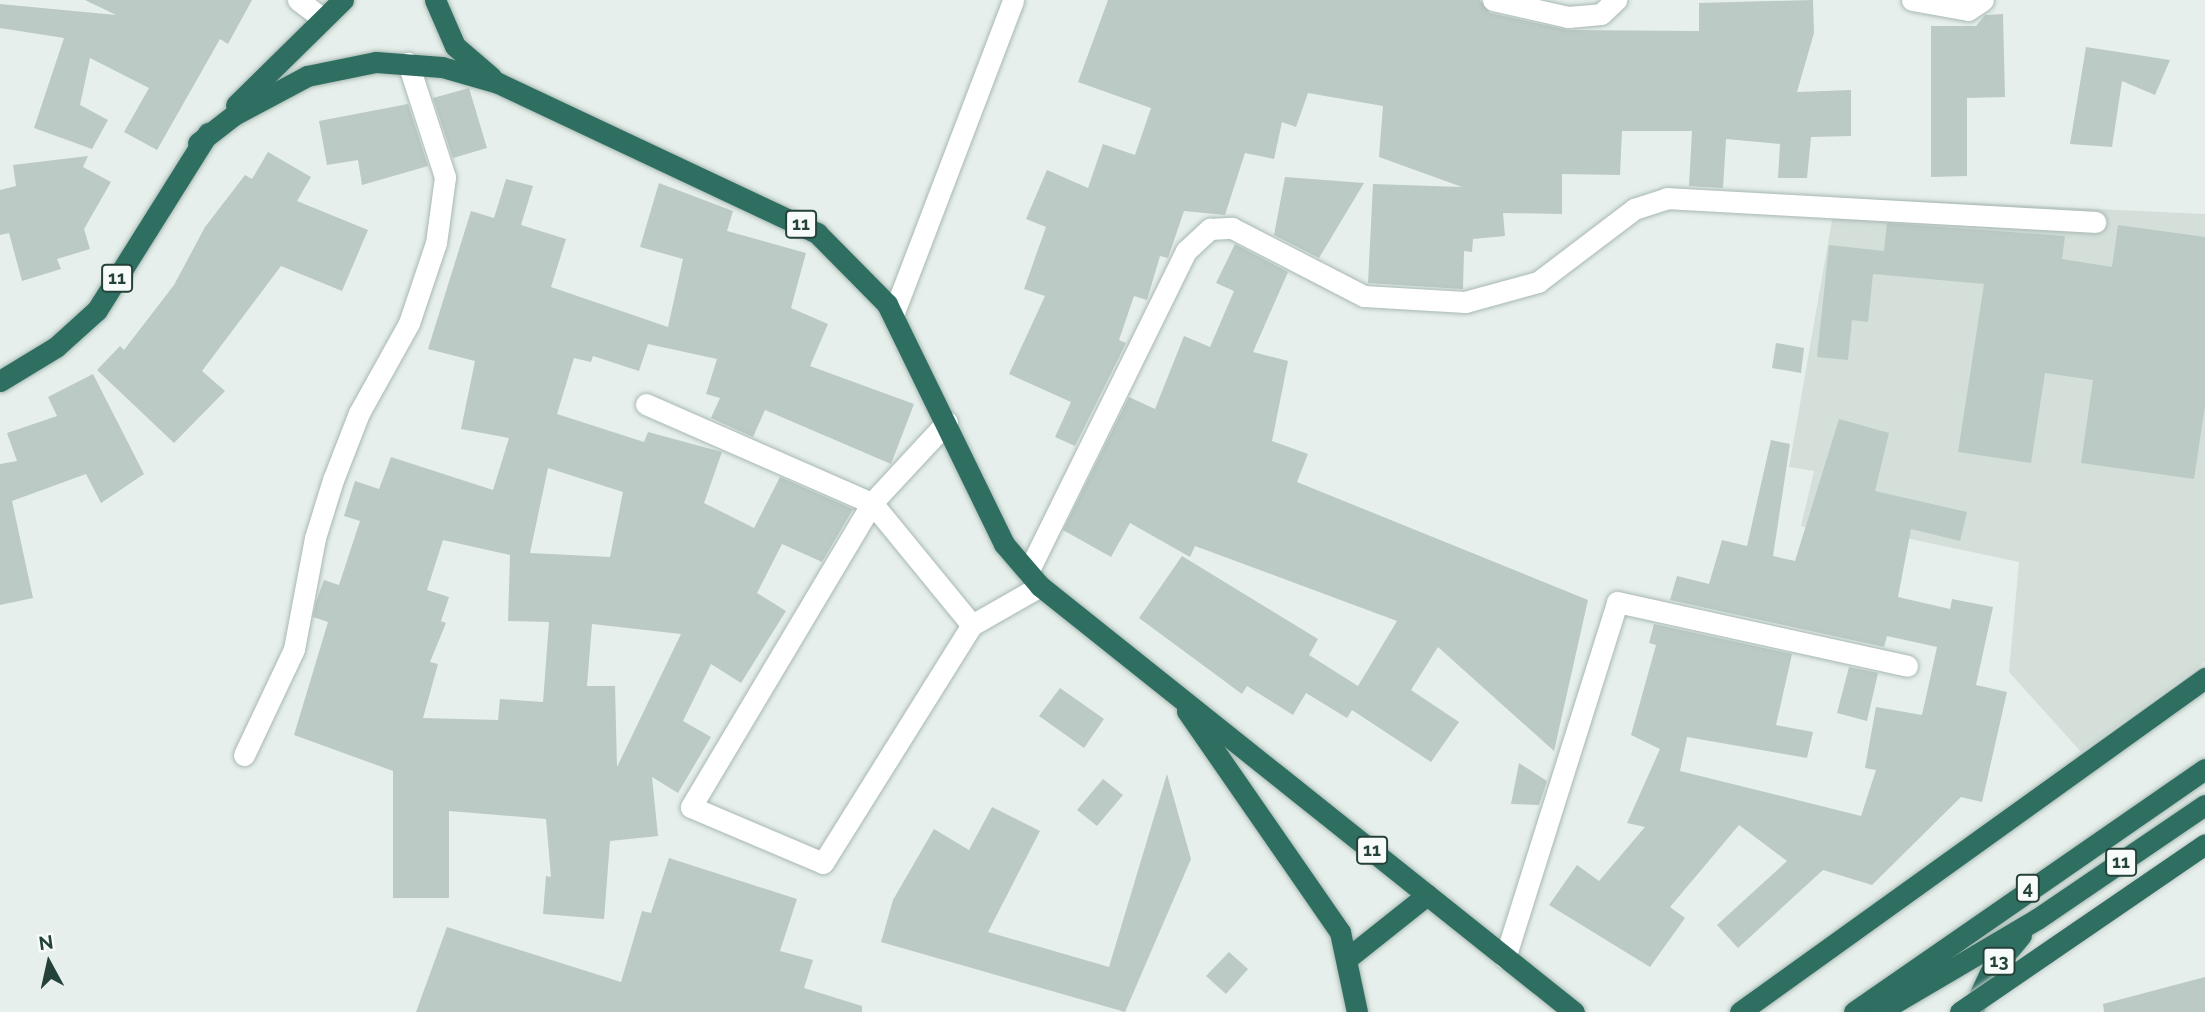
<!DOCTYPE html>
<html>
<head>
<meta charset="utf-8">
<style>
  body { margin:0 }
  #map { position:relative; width:2205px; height:1012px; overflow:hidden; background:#e6efeb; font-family:Raleway,sans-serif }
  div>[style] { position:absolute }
  .built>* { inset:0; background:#d4dfda }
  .building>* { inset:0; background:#bbcac4 }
  .roads { filter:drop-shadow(0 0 2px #a8b8b2) drop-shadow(0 0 2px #a8b8b2) }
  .minor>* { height:21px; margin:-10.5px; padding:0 10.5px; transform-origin:10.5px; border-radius:10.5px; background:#fff }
  .highway>* { height:21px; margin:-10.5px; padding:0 10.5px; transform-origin:10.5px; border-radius:10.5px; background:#2f6f62 }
  .bridges { filter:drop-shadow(0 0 2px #c2cac8) drop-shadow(0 0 2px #c2cac8) }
  .highway-bridge>* { height:21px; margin:-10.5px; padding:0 10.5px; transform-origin:10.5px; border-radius:10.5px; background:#2f6f62 }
  span { translate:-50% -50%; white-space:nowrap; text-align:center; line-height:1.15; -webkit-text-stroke:5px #f7fbf9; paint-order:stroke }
  .shield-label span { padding:2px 5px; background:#f7fbf9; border:2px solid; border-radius:5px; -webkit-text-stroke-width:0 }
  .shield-label { font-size:18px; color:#24423a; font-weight:700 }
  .north { position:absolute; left:14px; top:928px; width:70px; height:70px; -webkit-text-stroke:5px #f7fbf9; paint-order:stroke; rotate:352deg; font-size:19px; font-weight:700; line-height:28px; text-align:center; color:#24423a }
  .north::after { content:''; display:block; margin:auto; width:24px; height:32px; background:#24423a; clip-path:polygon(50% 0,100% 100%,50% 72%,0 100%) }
</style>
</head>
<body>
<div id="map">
  <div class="built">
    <i style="clip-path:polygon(1836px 197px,2205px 214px,2205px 662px,2081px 752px,2009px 672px,2019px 562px,1835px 523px,1831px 534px,1801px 526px,1814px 471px,1789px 467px)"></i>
  </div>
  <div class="building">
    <i style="clip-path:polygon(85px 0,252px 0,228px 44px,220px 39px,157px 150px,124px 132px,149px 88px,90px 58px,80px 105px,108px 120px,92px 149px,34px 128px,64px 38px,0 28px,0 4px,116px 15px)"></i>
    <i style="clip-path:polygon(1108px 0,1480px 0,1490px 13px,1568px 30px,1699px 31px,1699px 3px,1813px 0,1814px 33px,1797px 92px,1851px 90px,1851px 136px,1811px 137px,1807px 178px,1778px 178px,1780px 144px,1726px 139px,1723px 188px,1689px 186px,1692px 131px,1622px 131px,1620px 175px,1562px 174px,1562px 214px,1503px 213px,1505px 236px,1473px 239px,1472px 252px,1464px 251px,1463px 289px,1368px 283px,1373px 184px,1462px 187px,1379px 157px,1383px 106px,1308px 93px,1296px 127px,1282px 122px,1274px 159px,1245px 153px,1225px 215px,1184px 211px,1168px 258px,1160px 256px,1147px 300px,1134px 296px,1119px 340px,1126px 343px,1075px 446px,1055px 437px,1071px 402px,1009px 374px,1045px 296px,1024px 289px,1046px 227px,1026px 219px,1047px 170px,1088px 188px,1103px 144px,1135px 155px,1151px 108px,1078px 82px)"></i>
    <i style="clip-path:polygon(2003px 14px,2005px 97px,1967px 98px,1967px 176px,1931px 177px,1931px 26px,1976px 26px,1985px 15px)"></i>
    <i style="clip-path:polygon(2086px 47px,2170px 60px,2155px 95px,2122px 81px,2112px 147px,2070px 144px)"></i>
    <i style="clip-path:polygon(469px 88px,487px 148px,453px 158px,433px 98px)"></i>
    <i style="clip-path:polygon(408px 104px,428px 166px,362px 185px,358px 160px,327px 165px,319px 121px)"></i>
    <i style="clip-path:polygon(268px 152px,311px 177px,297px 201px,368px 230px,342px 291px,281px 266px,202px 371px,225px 391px,174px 443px,97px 370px,120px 346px,124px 350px,174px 285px,205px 227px,245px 175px,252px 179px)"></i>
    <i style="clip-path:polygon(88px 156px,83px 167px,111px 182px,84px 229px,90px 249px,57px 259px,61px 269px,22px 281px,9px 233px,0 235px,0 190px,16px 186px,13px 165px)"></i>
    <i style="clip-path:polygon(1285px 177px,1364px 183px,1319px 258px,1274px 235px)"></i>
    <i style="clip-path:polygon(evenodd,506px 179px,533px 186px,521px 225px,566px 239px,551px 287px,668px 327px,683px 259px,640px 247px,659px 183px,733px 211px,727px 231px,806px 253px,791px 308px,828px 324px,810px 366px,914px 404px,891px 464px,765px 410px,753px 437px,711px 418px,720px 398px,706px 394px,717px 359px,648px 344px,639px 371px,593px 356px,591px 362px,574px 358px,557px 414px,644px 442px,648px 432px,722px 452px,704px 503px,754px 528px,780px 477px,853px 509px,822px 562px,782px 544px,757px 593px,786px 611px,741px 683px,711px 664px,683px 721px,711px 737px,678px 793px,652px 777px,658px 836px,610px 841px,604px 919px,543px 914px,546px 876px,551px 877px,546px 819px,449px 811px,449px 898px,393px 898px,393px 771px,294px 735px,328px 622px,313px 617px,316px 602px,324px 580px,339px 585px,360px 521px,344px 516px,355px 481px,379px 489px,391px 457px,493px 490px,509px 438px,461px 429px,475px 361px,428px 349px,471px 211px,494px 218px,506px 179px,548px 468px,623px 492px,610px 557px,530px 553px,548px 468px,506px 179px,443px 540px,510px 555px,508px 621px,549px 622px,543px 702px,500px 699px,498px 720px,423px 718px,438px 664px,430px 662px,446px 623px,441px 621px,449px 597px,427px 590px,443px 540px,506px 179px,592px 624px,681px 634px,617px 767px,615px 686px,587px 686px,592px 624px)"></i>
    <i style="clip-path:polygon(1887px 223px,2065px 236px,2062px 259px,2112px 267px,2118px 225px,2205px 237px,2205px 406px,2194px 479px,2081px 463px,2093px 380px,2045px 373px,2031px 463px,1958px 452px,1984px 284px,1873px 274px,1868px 322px,1852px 320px,1848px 360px,1817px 357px,1829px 245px,1884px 251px)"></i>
    <i style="clip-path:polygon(1235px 244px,1288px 272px,1253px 352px,1288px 361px,1272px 441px,1308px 454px,1297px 482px,1588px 600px,1554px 751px,1438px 647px,1411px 690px,1459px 722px,1431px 762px,1352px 710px,1347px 718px,1306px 693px,1293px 715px,1247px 686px,1242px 694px,1139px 618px,1182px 556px,1318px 639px,1309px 655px,1358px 686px,1397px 621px,1195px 546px,1190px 557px,1130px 523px,1111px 557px,1063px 530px,1129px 397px,1155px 409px,1184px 336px,1210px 347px,1234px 291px,1216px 283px)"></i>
    <i style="clip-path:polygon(1776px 343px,1804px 348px,1801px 373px,1772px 368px)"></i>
    <i style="clip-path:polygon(93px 374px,144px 474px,101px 503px,86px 474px,12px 501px,33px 598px,0 605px,0 464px,17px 461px,7px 433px,57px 416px,48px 397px)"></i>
    <i style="clip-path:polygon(1839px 419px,1889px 433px,1875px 491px,1967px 512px,1960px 541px,1911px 529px,1898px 597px,1950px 609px,1952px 599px,1993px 607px,1976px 685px,2007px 692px,1982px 802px,1961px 797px,1872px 885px,1823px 870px,1738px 948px,1717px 925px,1787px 861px,1739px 825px,1670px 907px,1685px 918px,1650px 967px,1549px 905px,1577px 865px,1599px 881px,1645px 827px,1627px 823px,1660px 749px,1631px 735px,1656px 645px,1649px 643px,1654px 624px,1792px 654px,1776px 725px,1813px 732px,1807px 758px,1687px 737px,1680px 771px,1861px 816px,1876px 770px,1865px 768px,1876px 707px,1922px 715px,1937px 647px,1887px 636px,1884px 647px,1670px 600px,1677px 576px,1709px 584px,1722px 540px,1747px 546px,1771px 440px,1790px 444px,1773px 556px,1795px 561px)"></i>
    <i style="clip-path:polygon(1849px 667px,1878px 673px,1867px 721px,1837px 713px)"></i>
    <i style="clip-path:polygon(1060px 688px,1104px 719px,1084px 748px,1039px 716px)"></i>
    <i style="clip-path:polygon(1519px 763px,1547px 781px,1539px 805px,1511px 804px)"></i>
    <i style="clip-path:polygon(1167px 774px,1191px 859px,1125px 1012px,881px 942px,893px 900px,934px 829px,969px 850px,992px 807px,1040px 831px,988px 932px,1109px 967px)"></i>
    <i style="clip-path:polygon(1103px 779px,1123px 795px,1097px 826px,1077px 810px)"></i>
    <i style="clip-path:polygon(669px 858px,797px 899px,780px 951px,813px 960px,804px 988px,862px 1006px,862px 1012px,416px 1012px,447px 927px,621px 982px,642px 911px,651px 913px)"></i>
    <i style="clip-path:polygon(1229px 952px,1248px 969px,1226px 994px,1206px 976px)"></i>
    <i style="clip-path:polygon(2205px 977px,2205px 1012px,2104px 1012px,2103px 1004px)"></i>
  </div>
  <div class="roads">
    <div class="minor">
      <i style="left:298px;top:0;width:31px;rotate:37deg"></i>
      <i style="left:1493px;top:0;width:77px;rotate:12.8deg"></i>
      <i style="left:1568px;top:17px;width:33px;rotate:-5deg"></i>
      <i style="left:1601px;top:14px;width:21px;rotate:-43deg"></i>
      <i style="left:1912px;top:0;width:57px;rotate:10.1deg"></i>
      <i style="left:1968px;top:10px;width:18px;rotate:-34deg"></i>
      <i style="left:893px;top:315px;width:337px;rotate:-69.1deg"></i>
      <i style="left:646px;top:404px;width:247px;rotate:23.7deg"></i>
      <i style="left:872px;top:503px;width:158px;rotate:50.7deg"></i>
      <i style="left:947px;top:422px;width:110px;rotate:132.8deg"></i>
      <i style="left:872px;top:503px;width:354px;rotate:120.8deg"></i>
      <i style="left:691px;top:807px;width:143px;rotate:23deg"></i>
      <i style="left:823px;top:863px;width:281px;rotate:-58deg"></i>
      <i style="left:972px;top:625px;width:78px;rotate:-29.8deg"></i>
      <i style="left:1028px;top:572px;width:358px;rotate:-63.8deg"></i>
      <i style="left:1186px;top:251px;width:33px;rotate:-43deg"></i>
      <i style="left:1210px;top:229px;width:22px;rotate:-3deg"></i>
      <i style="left:1232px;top:228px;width:148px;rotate:27.3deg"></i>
      <i style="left:1364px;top:296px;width:101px;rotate:3.4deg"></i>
      <i style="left:1465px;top:302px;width:76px;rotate:-15.3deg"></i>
      <i style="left:1538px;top:282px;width:121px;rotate:-37.2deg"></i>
      <i style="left:1634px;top:209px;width:35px;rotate:-18deg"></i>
      <i style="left:1667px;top:198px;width:429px;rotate:3.2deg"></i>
      <i style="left:244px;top:755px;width:117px;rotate:-64.7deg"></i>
      <i style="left:294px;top:649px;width:113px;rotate:-79.3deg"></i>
      <i style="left:315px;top:538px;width:61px;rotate:-72.8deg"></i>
      <i style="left:333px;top:480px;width:72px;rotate:-68.8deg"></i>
      <i style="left:359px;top:413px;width:103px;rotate:-60.9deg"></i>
      <i style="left:409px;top:323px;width:84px;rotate:-71.4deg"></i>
      <i style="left:436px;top:243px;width:67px;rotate:-82.2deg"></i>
      <i style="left:445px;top:177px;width:120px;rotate:-108deg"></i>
      <i style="left:1505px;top:958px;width:373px;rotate:-72.5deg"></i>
      <i style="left:1617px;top:602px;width:297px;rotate:12.4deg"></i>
    </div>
    <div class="highway">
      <i style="left:435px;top:0;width:50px;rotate:66.5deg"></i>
      <i style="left:455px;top:46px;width:48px;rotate:40.7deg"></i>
      <i style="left:236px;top:105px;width:150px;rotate:-44.5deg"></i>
      <i style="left:198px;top:143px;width:46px;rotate:-37.9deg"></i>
      <i style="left:234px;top:115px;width:83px;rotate:-28.1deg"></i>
      <i style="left:307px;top:76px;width:70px;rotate:-11.5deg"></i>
      <i style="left:376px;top:62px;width:66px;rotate:4.3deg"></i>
      <i style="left:442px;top:67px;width:58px;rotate:15.9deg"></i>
      <i style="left:498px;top:83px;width:353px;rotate:25.2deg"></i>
      <i style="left:817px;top:233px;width:100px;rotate:45.4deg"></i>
      <i style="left:887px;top:304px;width:267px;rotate:64deg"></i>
      <i style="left:1004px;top:544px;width:55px;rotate:49.4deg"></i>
      <i style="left:1040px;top:586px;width:683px;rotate:38.58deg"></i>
      <i style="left:0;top:381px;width:66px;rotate:-31.3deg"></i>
      <i style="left:56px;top:347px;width:55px;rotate:-42.1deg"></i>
      <i style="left:97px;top:310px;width:209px;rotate:-57.9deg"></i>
      <i style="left:1187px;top:711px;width:269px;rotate:55.3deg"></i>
      <i style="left:1340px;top:932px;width:82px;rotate:78deg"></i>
      <i style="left:1349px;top:957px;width:100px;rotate:-38.5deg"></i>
      <i style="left:1974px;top:1007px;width:38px;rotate:-65deg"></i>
      <i style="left:1990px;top:973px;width:49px;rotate:-50.8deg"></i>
      <i style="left:1740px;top:1012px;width:573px;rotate:-35.69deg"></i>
      <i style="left:1854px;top:1012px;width:427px;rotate:-34.7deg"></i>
      <i style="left:1879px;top:1012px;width:183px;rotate:-30.5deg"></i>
      <i style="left:2037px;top:919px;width:203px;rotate:-34.2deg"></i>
    </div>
  </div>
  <div class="bridges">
    <div class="highway-bridge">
      <i style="left:1960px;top:1012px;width:297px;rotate:-34.4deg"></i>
    </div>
  </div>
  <div class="shield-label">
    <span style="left:801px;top:224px">11</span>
    <span style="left:117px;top:278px">11</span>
    <span style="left:1372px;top:850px">11</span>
    <span style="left:2121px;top:862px">11</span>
    <span style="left:2028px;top:888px">4</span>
    <span style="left:1999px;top:961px">13</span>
  </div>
  <div class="north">N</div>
</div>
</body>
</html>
